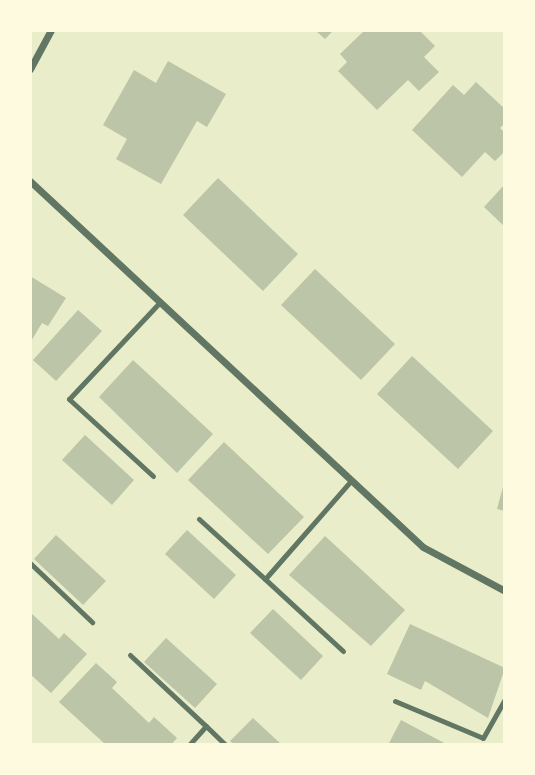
<!DOCTYPE html>
<html>
<head>
<meta charset="utf-8">
<style>
  body { margin:0 }
  #map { position:relative; width:535px; height:775px; overflow:hidden; background:#e9edc9; font-family:Manrope,sans-serif }
  div>[style] { position:absolute }
  .building>* { inset:0; background:#bcc5a7 }
  .service>* { height:5px; margin:-2.5px; padding:0 2.5px; transform-origin:2.5px; border-radius:2.5px; background:#617663 }
  .minor>* { height:7px; margin:-3.5px; padding:0 3.5px; transform-origin:3.5px; border-radius:3.5px; background:#617663 }
  span { translate:-50% -50%; white-space:nowrap; text-align:center; line-height:1.15; -webkit-text-stroke:5px #fefae0; paint-order:stroke }
  .frame { position:absolute; inset:0; border:32px solid #fefae0; pointer-events:none }
</style>
</head>
<body>
<div id="map">
  <div class="building">
    <i style="clip-path:polygon(315px 30px,334px 30px,325px 39px)"></i>
    <i style="clip-path:polygon(365px 30px,419px 30px,435px 46px,424px 57px,439px 72px,419px 91px,408px 80px,377px 110px,338px 71px,347px 62px,340px 54px)"></i>
    <i style="clip-path:polygon(168px 61px,226px 94px,207px 127px,197px 121px,161px 184px,116px 159px,127px 139px,103px 125px,134px 70px,156px 83px)"></i>
    <i style="clip-path:polygon(476px 82px,505px 109px,505px 123px,500px 128px,505px 133px,505px 151px,495px 161px,485px 152px,462px 177px,412px 130px,453px 85px,464px 95px)"></i>
    <i style="clip-path:polygon(218px 178px,298px 254px,263px 291px,183px 215px)"></i>
    <i style="clip-path:polygon(505px 184px,505px 227px,484px 207px)"></i>
    <i style="clip-path:polygon(315px 269px,395px 344px,361px 380px,281px 305px)"></i>
    <i style="clip-path:polygon(30px 276px,66px 298px,48px 326px,42px 323px,30px 343px)"></i>
    <i style="clip-path:polygon(78px 310px,102px 331px,56px 381px,33px 360px)"></i>
    <i style="clip-path:polygon(412px 356px,493px 431px,458px 469px,377px 394px)"></i>
    <i style="clip-path:polygon(133px 360px,213px 434px,177px 473px,99px 397px)"></i>
    <i style="clip-path:polygon(85px 435px,134px 480px,112px 505px,62px 460px)"></i>
    <i style="clip-path:polygon(224px 442px,304px 517px,268px 554px,188px 480px)"></i>
    <i style="clip-path:polygon(504px 483px,505px 483px,505px 511px,497px 509px)"></i>
    <i style="clip-path:polygon(187px 530px,236px 575px,214px 599px,165px 554px)"></i>
    <i style="clip-path:polygon(56px 535px,106px 581px,83px 605px,34px 559px)"></i>
    <i style="clip-path:polygon(325px 536px,405px 610px,371px 646px,289px 575px)"></i>
    <i style="clip-path:polygon(273px 609px,323px 656px,301px 680px,250px 633px)"></i>
    <i style="clip-path:polygon(30px 612px,59px 639px,64px 633px,87px 654px,51px 693px,30px 674px)"></i>
    <i style="clip-path:polygon(410px 624px,505px 668px,488px 718px,425px 681px,421px 690px,387px 674px)"></i>
    <i style="clip-path:polygon(166px 638px,217px 684px,195px 708px,144px 662px)"></i>
    <i style="clip-path:polygon(96px 663px,117px 682px,112px 688px,149px 723px,154px 717px,177px 738px,171px 745px,106px 745px,59px 702px)"></i>
    <i style="clip-path:polygon(253px 718px,282px 745px,234px 745px,230px 741px)"></i>
    <i style="clip-path:polygon(401px 720px,448px 745px,388px 745px)"></i>
  </div>
  <div class="service">
    <i style="left:153px;top:476px;width:114px;rotate:-137.5deg"></i>
    <i style="left:69px;top:399px;width:132px;rotate:-46.8deg"></i>
    <i style="left:199px;top:519px;width:89px;rotate:42.3deg"></i>
    <i style="left:30px;top:563px;width:86px;rotate:43.6deg"></i>
    <i style="left:343px;top:651px;width:106px;rotate:-137.3deg"></i>
    <i style="left:265px;top:579px;width:129px;rotate:-48.8deg"></i>
    <i style="left:130px;top:655px;width:104px;rotate:43.1deg"></i>
    <i style="left:206px;top:726px;width:25px;rotate:132deg"></i>
    <i style="left:395px;top:701px;width:95px;rotate:22.8deg"></i>
    <i style="left:483px;top:738px;width:45px;rotate:-60.6deg"></i>
    <i style="left:206px;top:726px;width:28px;rotate:44deg"></i>
  </div>
  <div class="minor">
    <i style="left:30px;top:69px;width:44px;rotate:-61.7deg"></i>
    <i style="left:30px;top:181px;width:537px;rotate:42.96deg"></i>
    <i style="left:423px;top:547px;width:93px;rotate:28.2deg"></i>
  </div>
  <div class="frame"></div>
</div>
</body>
</html>
